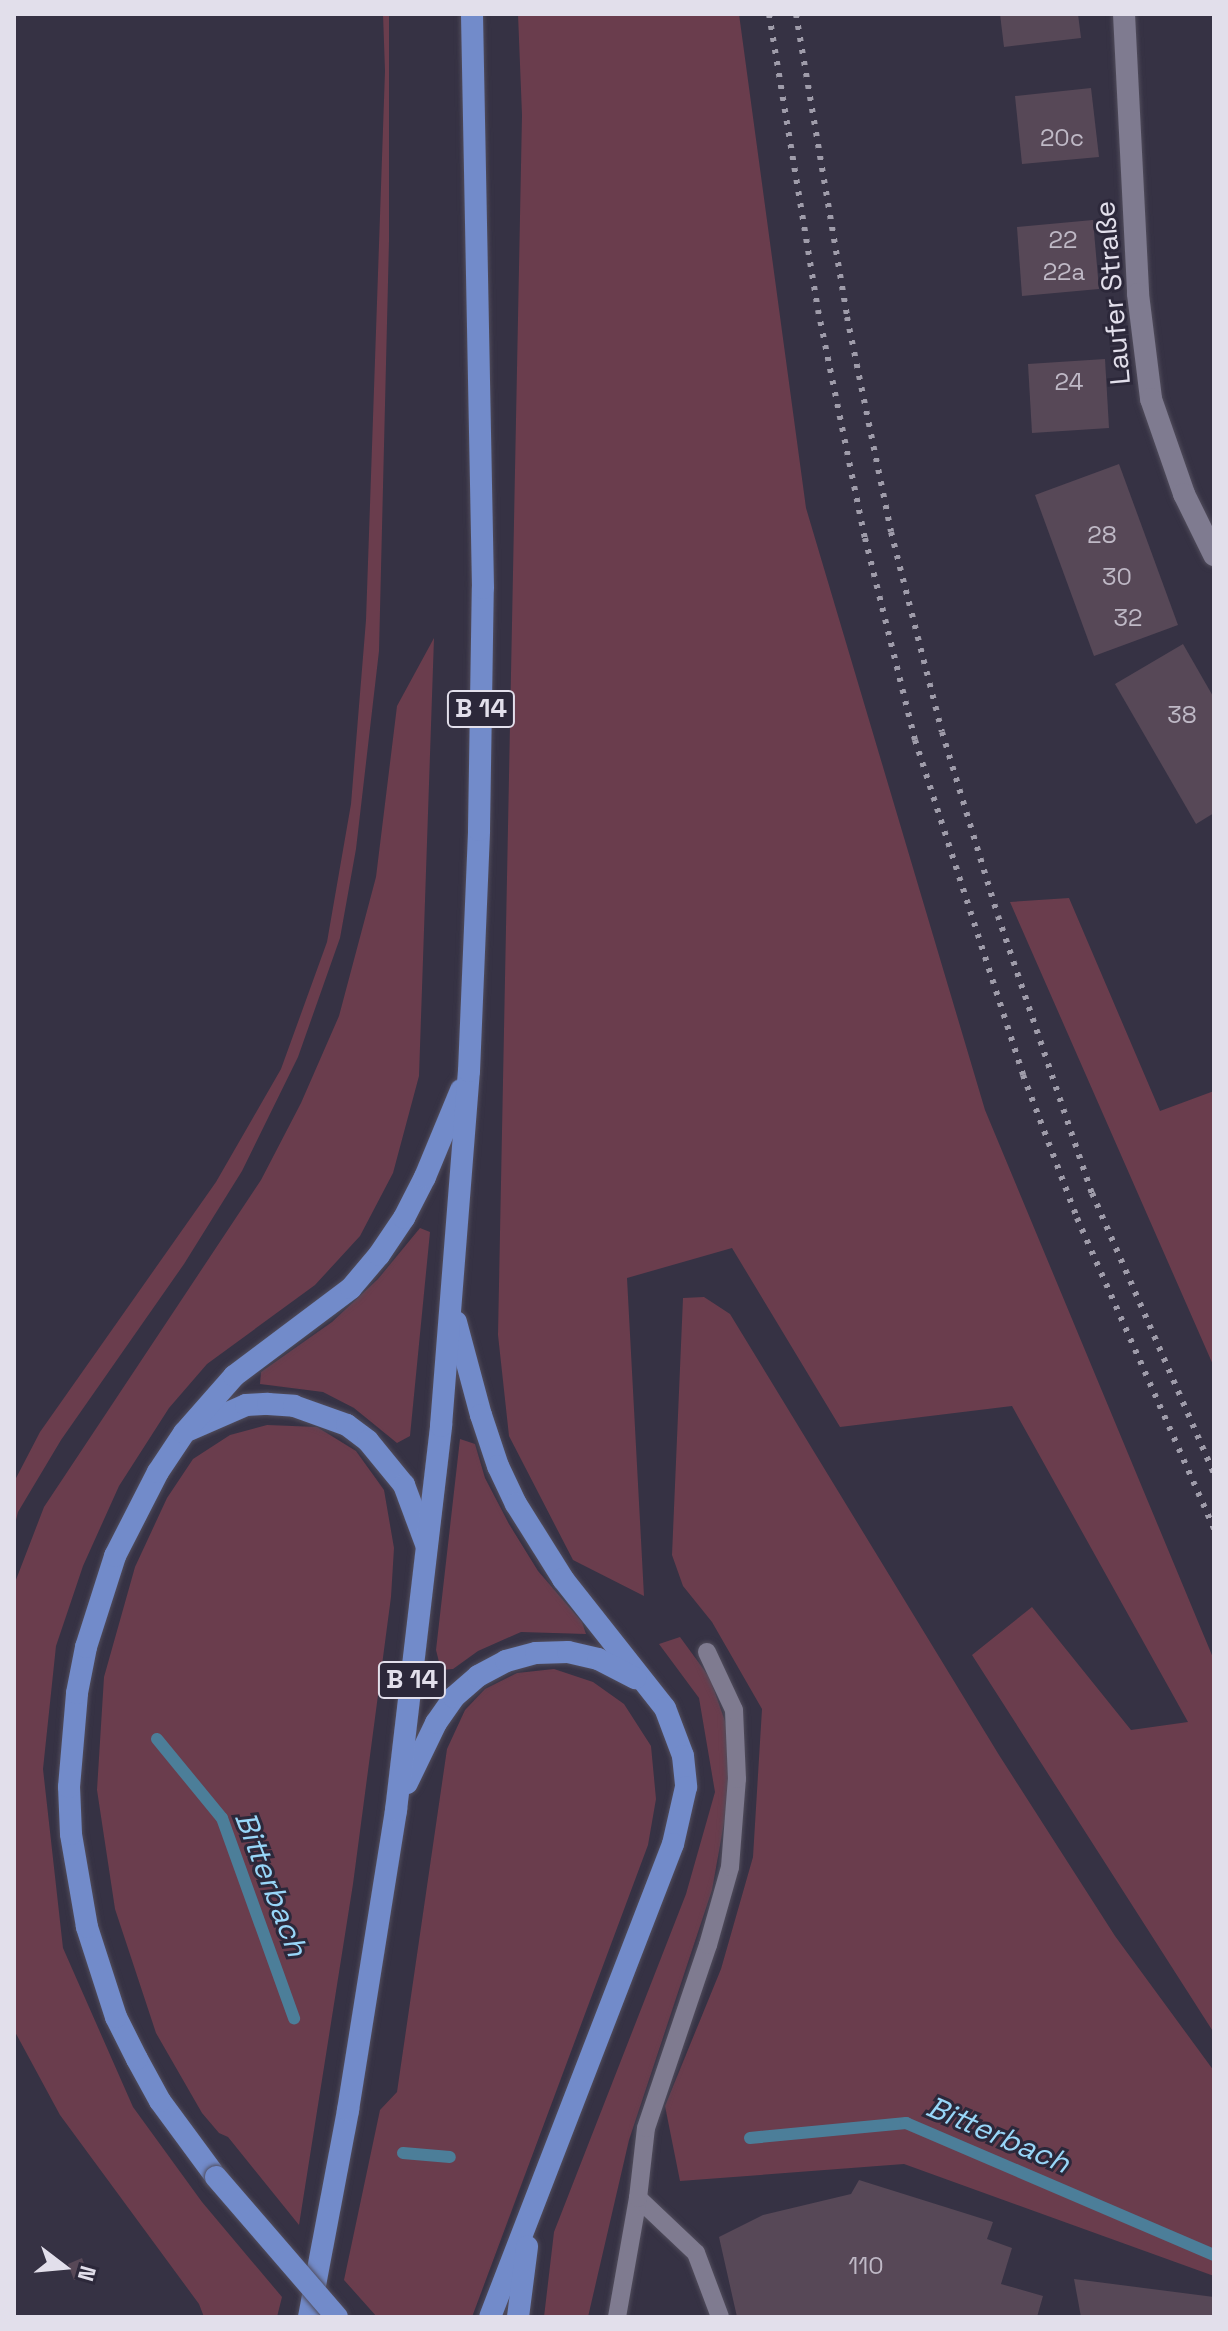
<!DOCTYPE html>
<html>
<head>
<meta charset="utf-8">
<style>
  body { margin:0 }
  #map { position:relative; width:1228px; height:2331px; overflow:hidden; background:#363244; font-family:"Space Grotesk",sans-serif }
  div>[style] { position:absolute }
  .green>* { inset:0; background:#6a3d4d }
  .stream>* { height:12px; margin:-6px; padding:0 6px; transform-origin:6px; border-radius:6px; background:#4c7e99 }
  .building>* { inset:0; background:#574857 }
  .roads { filter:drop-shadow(0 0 2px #514d5c) drop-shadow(0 0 2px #514d5c) }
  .service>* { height:18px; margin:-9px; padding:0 9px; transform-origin:9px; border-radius:9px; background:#7f7b90 }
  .minor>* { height:22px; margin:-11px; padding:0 11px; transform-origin:11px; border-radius:11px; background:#7f7b90 }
  .primary>* { height:22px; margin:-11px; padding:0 11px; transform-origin:11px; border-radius:11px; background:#728bca }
  .rail>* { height:6px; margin-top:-3px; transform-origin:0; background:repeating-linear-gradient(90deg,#9f9caa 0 4px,transparent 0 12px) }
  .bridges { filter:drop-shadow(0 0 2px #514d5c) drop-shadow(0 0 2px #514d5c) }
  .primary-bridge>* { height:22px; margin:-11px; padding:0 11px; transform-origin:11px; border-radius:11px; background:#728bca }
  span { translate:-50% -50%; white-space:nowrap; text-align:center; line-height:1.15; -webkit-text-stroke:6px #2c283a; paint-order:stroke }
  .number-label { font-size:24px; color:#bfb9c6 }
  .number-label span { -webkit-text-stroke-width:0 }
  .shield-label span { padding:2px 6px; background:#2c283a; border:2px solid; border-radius:6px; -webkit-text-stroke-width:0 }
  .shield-label { font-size:26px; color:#e2dfeb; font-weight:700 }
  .street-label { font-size:28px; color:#e2dfeb }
  .water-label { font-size:30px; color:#98d6f8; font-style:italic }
  .frame { position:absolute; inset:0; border:16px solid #e2dfeb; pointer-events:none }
  .north { position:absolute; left:24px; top:2227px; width:80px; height:80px; -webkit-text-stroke:6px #2c283a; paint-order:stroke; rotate:106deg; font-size:22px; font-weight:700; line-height:32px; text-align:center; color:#e2dfeb }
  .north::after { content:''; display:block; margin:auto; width:28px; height:36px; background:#e2dfeb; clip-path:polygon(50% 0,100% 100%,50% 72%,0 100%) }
</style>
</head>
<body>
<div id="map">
  <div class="green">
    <i style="clip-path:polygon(383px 14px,389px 14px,389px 241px,379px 651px,356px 849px,340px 938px,298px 1057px,242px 1171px,184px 1264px,61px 1440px,18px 1512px,14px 1528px,14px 1482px,40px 1432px,216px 1182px,281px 1069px,327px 942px,351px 804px,366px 620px,385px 71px)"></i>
    <i style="clip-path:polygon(518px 14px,739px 14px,806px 508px,985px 1110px,1214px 1660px,1214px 2033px,972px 1655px,1032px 1607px,1131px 1730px,1188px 1722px,1012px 1406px,840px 1427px,732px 1248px,627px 1278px,644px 1596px,573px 1560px,509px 1436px,498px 1335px,522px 115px)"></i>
    <i style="clip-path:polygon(434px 638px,419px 1076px,393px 1173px,360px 1236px,315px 1285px,207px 1364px,169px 1408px,119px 1486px,83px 1566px,56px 1646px,43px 1769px,63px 1948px,133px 2107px,202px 2202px,282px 2297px,277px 2317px,204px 2317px,199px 2304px,60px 2115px,14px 2030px,14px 1585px,44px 1507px,261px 1180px,301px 1103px,339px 1016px,376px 877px,397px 706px)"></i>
    <i style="clip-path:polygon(1069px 898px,1160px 1111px,1214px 1091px,1214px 1367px,1010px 902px)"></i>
    <i style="clip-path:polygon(420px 1228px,430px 1232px,410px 1436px,397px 1443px,354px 1408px,323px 1392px,260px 1384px,261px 1372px,332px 1322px,378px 1279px)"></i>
    <i style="clip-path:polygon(704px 1297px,730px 1314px,999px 1755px,1115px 1936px,1214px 2071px,1214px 2276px,904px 2164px,680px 2181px,665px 2106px,721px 1969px,753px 1857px,762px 1709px,712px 1622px,683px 1586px,672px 1555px,683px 1298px)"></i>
    <i style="clip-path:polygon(267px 1425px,317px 1427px,356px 1451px,384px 1490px,394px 1548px,391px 1597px,353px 1884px,299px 2225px,228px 2137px,219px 2133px,202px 2113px,156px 2033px,115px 1909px,97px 1790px,104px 1677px,135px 1567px,167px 1498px,193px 1459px,230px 1435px)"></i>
    <i style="clip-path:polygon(460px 1439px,475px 1444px,485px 1478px,509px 1524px,538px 1571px,582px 1622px,586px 1634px,521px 1632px,478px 1651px,453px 1669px,441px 1670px,436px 1650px)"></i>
    <i style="clip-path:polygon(680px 1637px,710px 1678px,727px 1727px,731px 1784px,712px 1890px,629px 2140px,588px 2317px,544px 2317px,554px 2232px,686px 1894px,715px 1792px,699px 1698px,659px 1644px)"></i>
    <i style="clip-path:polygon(554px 1669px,593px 1682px,624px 1704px,651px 1746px,656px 1799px,648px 1845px,472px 2317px,377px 2317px,344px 2280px,380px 2110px,397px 2092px,447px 1749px,465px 1710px,485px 1689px,517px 1673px)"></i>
  </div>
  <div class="stream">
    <i style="left:157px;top:1739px;width:102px;rotate:50.6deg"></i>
    <i style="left:222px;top:1818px;width:213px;rotate:70.2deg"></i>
    <i style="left:750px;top:2138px;width:157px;rotate:-5.5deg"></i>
    <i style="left:906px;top:2123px;width:335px;rotate:23.2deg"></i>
    <i style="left:403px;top:2153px;width:47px;rotate:4.9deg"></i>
  </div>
  <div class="building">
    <i style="clip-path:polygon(1000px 14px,1078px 14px,1081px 38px,1004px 47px)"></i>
    <i style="clip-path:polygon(1091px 88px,1099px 157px,1022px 164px,1015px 96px)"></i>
    <i style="clip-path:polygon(1093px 220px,1099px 289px,1022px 296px,1017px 227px)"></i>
    <i style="clip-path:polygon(1105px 359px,1109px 428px,1032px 433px,1028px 364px)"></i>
    <i style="clip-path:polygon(1119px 464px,1178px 625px,1094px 656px,1035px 495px)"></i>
    <i style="clip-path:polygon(1183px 644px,1214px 698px,1214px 813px,1196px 824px,1115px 684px)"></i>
    <i style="clip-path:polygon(859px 2180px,993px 2222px,987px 2239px,1012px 2248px,1001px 2284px,1043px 2296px,1037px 2317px,737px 2317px,719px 2237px,763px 2215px,851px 2194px)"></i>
    <i style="clip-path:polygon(82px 2258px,88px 2275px,74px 2280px,68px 2264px)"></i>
    <i style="clip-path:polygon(1074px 2279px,1214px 2297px,1214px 2317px,1081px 2317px)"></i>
  </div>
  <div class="roads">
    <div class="service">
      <i style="left:638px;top:2198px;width:80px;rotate:43.5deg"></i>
      <i style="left:696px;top:2253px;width:68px;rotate:69.4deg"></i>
      <i style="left:617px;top:2317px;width:121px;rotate:-80deg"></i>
      <i style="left:638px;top:2198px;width:70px;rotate:-83.5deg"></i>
      <i style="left:646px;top:2128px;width:193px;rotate:-71.3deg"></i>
      <i style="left:708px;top:1945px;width:81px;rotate:-74.2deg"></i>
      <i style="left:730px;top:1867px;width:88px;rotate:-85.5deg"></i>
      <i style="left:737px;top:1779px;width:69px;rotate:-92.5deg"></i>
      <i style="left:734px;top:1710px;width:64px;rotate:-115deg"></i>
    </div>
    <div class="minor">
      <i style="left:1124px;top:14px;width:280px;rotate:87.1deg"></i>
      <i style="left:1138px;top:294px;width:106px;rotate:82.9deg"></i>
      <i style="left:1151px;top:399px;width:101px;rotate:70.8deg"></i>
      <i style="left:1184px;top:494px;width:68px;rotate:63.8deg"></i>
    </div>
    <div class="primary">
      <i style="left:456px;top:1322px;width:96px;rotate:75deg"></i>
      <i style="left:481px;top:1415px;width:54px;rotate:71.6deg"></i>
      <i style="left:498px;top:1466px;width:42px;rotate:64.7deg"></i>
      <i style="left:516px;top:1504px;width:89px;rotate:57.9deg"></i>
      <i style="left:563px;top:1579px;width:164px;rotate:51.7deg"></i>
      <i style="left:665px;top:1708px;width:51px;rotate:69.4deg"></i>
      <i style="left:683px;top:1756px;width:31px;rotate:84deg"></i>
      <i style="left:686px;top:1787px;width:58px;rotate:102.8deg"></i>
      <i style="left:673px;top:1844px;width:507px;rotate:111.15deg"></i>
      <i style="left:189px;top:1430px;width:62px;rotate:-23.7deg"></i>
      <i style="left:246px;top:1405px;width:22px;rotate:-3deg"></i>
      <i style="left:268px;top:1404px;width:26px;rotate:4deg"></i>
      <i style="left:294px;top:1406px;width:56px;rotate:19.7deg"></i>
      <i style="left:347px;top:1425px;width:26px;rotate:37deg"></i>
      <i style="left:368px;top:1441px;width:57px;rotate:50.7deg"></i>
      <i style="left:404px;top:1485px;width:63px;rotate:69.6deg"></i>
      <i style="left:407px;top:1783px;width:67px;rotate:-64.2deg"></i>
      <i style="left:436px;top:1723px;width:32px;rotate:-55deg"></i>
      <i style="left:454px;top:1697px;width:32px;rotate:-41deg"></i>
      <i style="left:478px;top:1676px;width:32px;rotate:-28deg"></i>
      <i style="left:506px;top:1661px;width:31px;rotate:-15deg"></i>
      <i style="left:536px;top:1653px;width:32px;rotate:-2deg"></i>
      <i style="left:568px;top:1652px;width:31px;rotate:13deg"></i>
      <i style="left:598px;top:1659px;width:42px;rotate:27.2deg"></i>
      <i style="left:216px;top:2177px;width:94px;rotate:-126.4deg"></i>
      <i style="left:160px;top:2101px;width:48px;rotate:-118.7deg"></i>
      <i style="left:137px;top:2059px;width:47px;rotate:-116.6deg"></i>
      <i style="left:116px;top:2017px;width:95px;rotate:-107.9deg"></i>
      <i style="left:87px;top:1927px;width:94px;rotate:-99.8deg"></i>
      <i style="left:71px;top:1834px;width:47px;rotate:-92.4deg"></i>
      <i style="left:69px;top:1787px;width:94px;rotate:-85.1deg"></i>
      <i style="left:77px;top:1693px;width:47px;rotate:-78.9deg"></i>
      <i style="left:86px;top:1647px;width:96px;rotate:-72.3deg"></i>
      <i style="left:115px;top:1556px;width:94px;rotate:-62.9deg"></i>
      <i style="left:158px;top:1472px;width:47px;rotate:-56.3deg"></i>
      <i style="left:184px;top:1433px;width:76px;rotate:-48.7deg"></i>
      <i style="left:234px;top:1376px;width:146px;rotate:-36.9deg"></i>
      <i style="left:351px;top:1288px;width:43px;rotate:-49.7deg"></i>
      <i style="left:379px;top:1255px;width:45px;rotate:-56deg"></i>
      <i style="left:404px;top:1218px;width:46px;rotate:-62.9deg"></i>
      <i style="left:425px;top:1177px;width:94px;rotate:-67.5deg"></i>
      <i style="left:309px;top:2317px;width:211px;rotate:-79.3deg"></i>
      <i style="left:348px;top:2110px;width:304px;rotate:-80.9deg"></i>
      <i style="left:396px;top:1810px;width:387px;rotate:-83.3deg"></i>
      <i style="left:441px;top:1426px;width:356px;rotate:-85.5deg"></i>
      <i style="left:469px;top:1071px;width:241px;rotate:-87.6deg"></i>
      <i style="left:479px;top:830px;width:242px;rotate:-89.1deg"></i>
      <i style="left:483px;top:588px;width:574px;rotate:-91.1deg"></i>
      <i style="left:518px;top:2317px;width:71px;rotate:-82.7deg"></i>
    </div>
  </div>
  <div class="rail">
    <i style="left:769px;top:14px;width:300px;rotate:80.6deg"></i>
    <i style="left:818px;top:310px;width:233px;rotate:78.4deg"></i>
    <i style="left:865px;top:538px;width:208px;rotate:76.1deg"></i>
    <i style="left:915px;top:740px;width:352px;rotate:72.1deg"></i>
    <i style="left:1023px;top:1075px;width:153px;rotate:69.3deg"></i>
    <i style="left:1077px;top:1218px;width:340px;rotate:66.2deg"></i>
    <i style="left:796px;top:14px;width:307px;rotate:80.4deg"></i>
    <i style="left:847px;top:317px;width:219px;rotate:78.4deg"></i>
    <i style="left:891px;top:532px;width:206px;rotate:75.7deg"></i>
    <i style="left:942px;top:732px;width:192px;rotate:73.1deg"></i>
    <i style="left:998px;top:916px;width:293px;rotate:71.3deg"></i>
    <i style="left:1092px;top:1193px;width:305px;rotate:66.5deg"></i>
  </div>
  <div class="bridges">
    <div class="primary-bridge">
      <i style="left:216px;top:2177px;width:185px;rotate:49.2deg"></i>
    </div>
  </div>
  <div class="number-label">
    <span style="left:1062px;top:138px">20c</span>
    <span style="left:1063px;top:240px">22</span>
    <span style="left:1064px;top:272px">22a</span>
    <span style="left:1069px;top:382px">24</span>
    <span style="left:1102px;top:535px">28</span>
    <span style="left:1117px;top:577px">30</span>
    <span style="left:1128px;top:618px">32</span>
    <span style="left:1182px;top:715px">38</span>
    <span style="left:866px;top:2266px">110</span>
  </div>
  <div class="shield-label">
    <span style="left:481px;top:709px">B 14</span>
    <span style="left:412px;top:1680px">B 14</span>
  </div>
  <div class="street-label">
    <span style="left:1112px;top:293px;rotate:-95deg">Laufer Straße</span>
  </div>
  <div class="water-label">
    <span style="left:271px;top:1884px;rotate:69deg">Bitterbach</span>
    <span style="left:998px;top:2135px;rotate:23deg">Bitterbach</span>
  </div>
  <div class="frame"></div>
  <div class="north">N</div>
</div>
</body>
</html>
